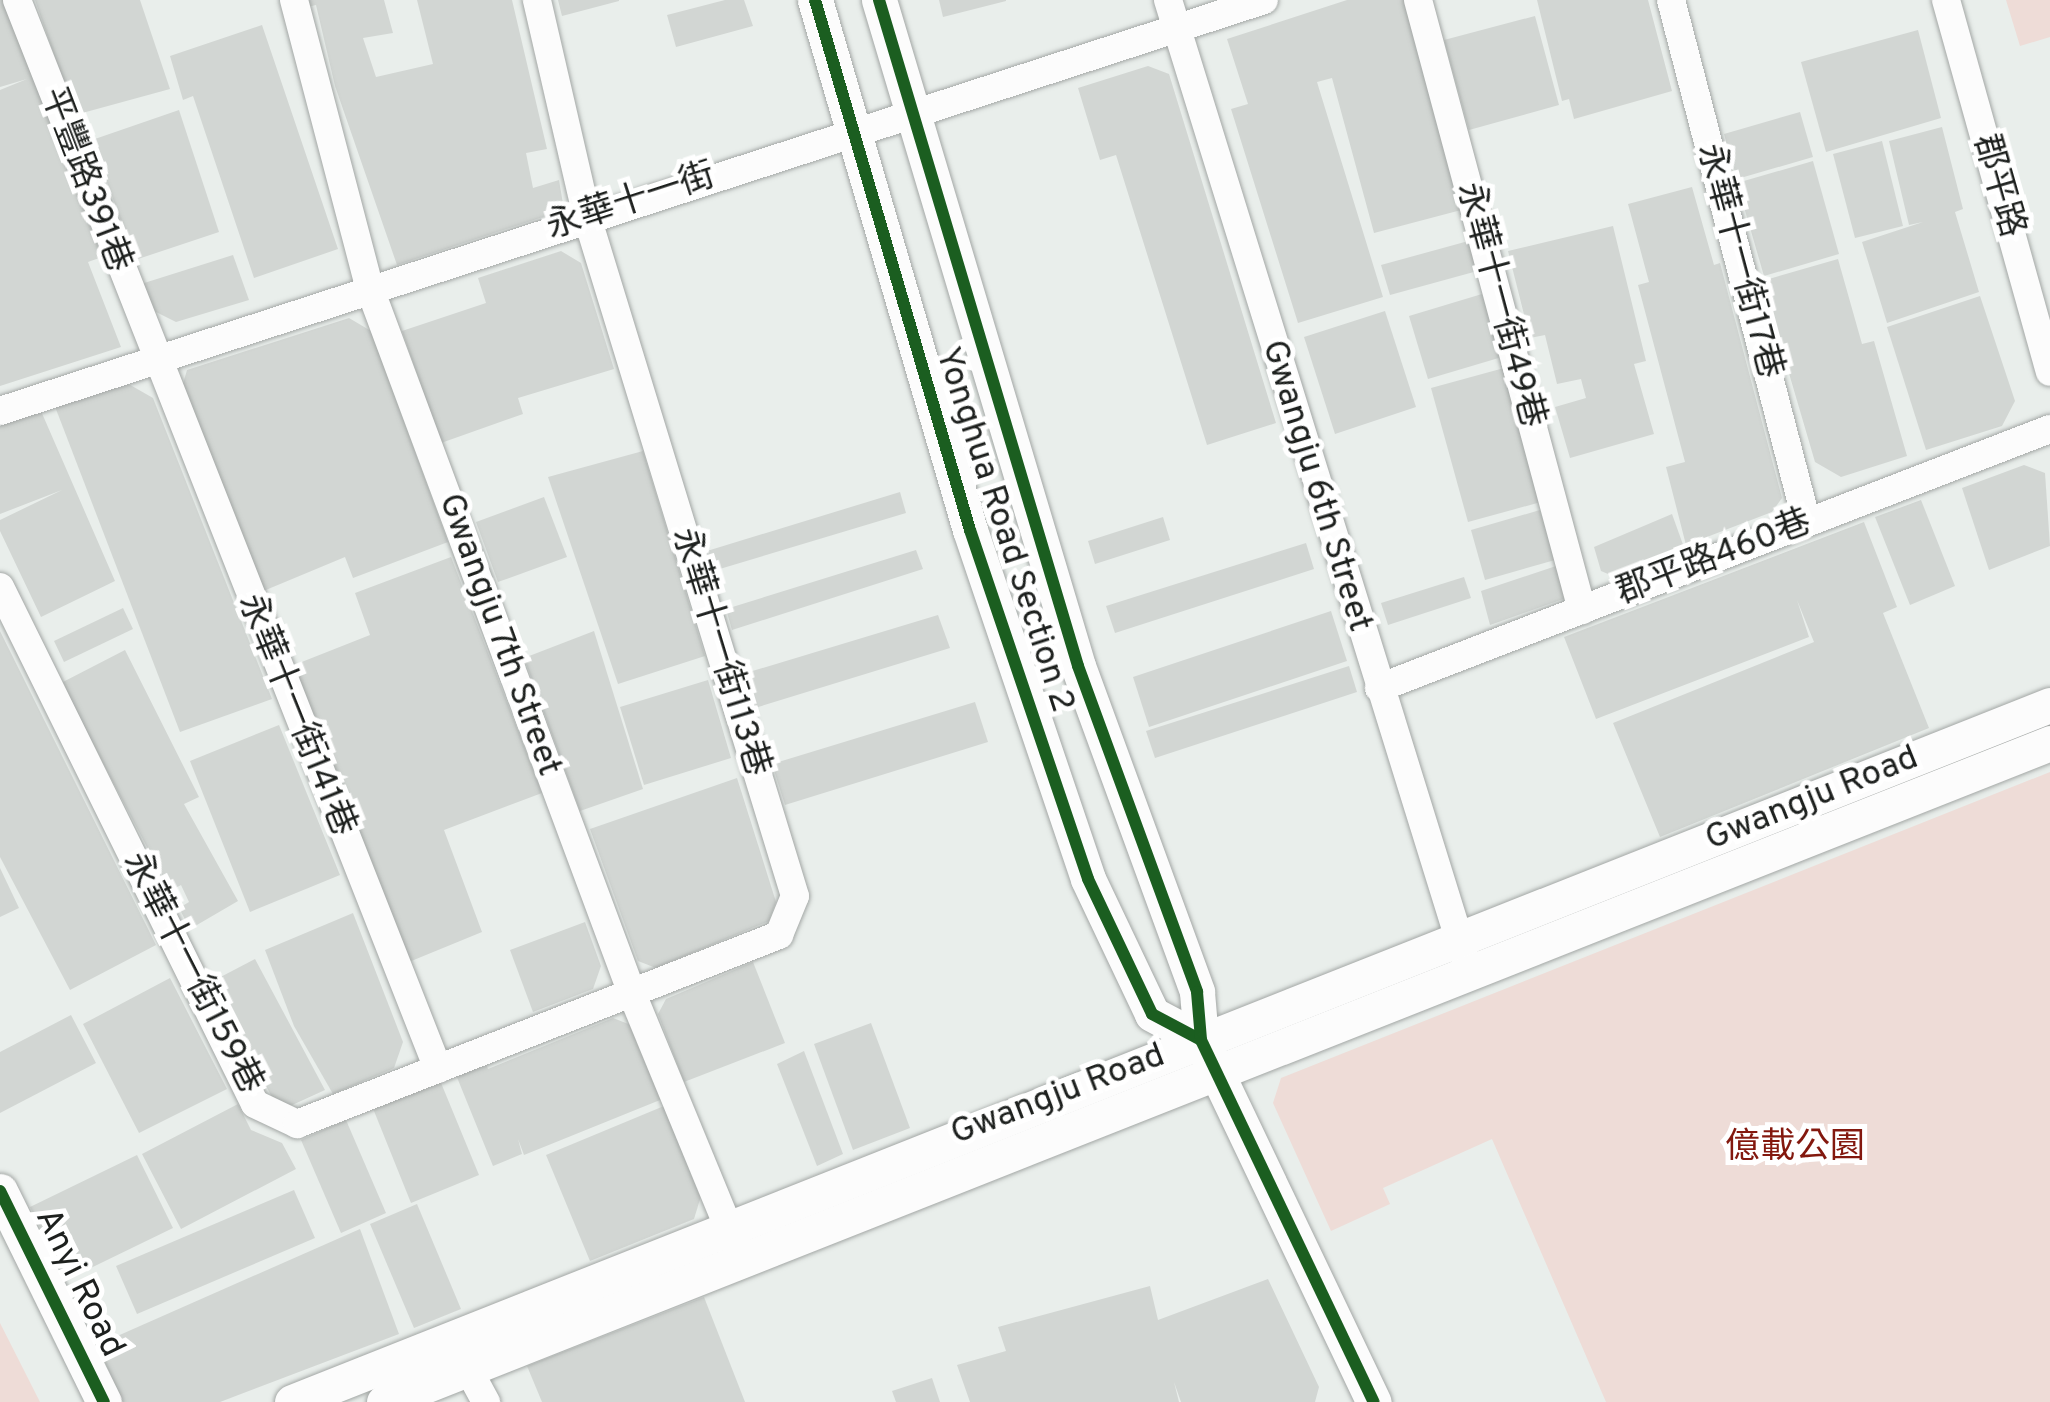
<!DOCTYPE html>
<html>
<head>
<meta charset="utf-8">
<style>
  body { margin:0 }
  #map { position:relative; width:2050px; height:1402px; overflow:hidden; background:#e9eeeb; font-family:Overpass,"Noto Sans TC",sans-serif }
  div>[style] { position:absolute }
  .green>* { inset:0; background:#eedcd7 }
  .building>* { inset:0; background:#d2d6d3 }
  .roads { filter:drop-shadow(0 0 2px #a3a7a5) drop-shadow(0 0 2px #a3a7a5) }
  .minor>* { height:28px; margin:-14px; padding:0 14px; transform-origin:14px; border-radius:14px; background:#fcfcfc }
  .tertiary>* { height:35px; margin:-17.5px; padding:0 17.5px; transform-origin:17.5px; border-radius:17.5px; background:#fcfcfc }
  .cycleway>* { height:12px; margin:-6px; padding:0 6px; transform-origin:6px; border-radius:6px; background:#1b5e20 }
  span { translate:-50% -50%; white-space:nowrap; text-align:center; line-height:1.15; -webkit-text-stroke:10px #fff; paint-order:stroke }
  .street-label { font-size:35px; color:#1d201e }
  .park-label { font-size:35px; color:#83180e }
</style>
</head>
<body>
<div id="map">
  <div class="green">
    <i style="clip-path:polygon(2006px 0,2050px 0,2050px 37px,2020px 46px)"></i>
    <i style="clip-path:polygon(2050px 772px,2050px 1402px,1606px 1402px,1492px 1139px,1383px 1188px,1390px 1204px,1331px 1231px,1273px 1103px,1281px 1078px)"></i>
    <i style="clip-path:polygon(0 1323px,40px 1402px,0 1402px)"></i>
  </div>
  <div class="building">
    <i style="clip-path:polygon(0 0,11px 0,33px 77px,102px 257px,88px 262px,121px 347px,0 386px,0 90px,27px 79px,0 87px)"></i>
    <i style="clip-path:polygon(35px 0,140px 0,170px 89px,75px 115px)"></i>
    <i style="clip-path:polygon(301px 0,384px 0,393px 33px,363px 38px,376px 77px,433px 64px,417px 0,512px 0,547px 149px,526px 153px,533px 188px,559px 180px,564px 210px,397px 265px,335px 86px,316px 5px,303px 8px)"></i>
    <i style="clip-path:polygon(558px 0,619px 0,619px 1px,562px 16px)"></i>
    <i style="clip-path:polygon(725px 0,744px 0,753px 26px,676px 47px,667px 15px)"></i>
    <i style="clip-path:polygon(939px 0,1006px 0,1006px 1px,943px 17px)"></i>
    <i style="clip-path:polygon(1347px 0,1407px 0,1465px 209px,1374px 233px,1332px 78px,1317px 82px,1383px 297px,1298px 323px,1231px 109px,1248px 104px,1227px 39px)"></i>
    <i style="clip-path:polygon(1537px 0,1648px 0,1672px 91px,1574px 119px,1569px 99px,1562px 101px)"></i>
    <i style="clip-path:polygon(1535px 16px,1559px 105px,1469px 130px,1444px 40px)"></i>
    <i style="clip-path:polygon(262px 25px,338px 249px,254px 278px,193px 96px,183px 100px,170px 56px)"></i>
    <i style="clip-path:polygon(1918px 30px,1941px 118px,1826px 152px,1801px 62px)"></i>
    <i style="clip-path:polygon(1148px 66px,1169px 74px,1276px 423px,1207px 445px,1116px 155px,1100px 160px,1078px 88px)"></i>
    <i style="clip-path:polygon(179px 110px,219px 232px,135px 260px,92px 140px)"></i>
    <i style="clip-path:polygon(1800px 112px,1813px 157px,1737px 179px,1724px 134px)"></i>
    <i style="clip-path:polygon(1942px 127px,1963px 209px,1955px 212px,1979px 292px,1887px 323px,1862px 242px,1923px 222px,1909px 225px,1889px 141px)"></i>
    <i style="clip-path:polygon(1882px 141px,1903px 226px,1855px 238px,1833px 154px)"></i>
    <i style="clip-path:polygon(1813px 161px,1839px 254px,1764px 276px,1737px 183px)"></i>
    <i style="clip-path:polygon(1692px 187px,1714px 265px,1720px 263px,1782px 498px,1772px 512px,1686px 545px,1666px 467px,1685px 462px,1638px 285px,1649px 282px,1628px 204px)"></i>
    <i style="clip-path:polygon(1613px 226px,1646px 361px,1634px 364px,1654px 434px,1570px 458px,1555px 407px,1586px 398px,1581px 379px,1557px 384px,1545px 335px,1530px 338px,1508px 251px)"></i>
    <i style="clip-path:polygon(1472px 240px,1481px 270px,1390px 295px,1381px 265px)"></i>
    <i style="clip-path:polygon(561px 251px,581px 263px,614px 369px,518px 398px,523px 414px,441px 443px,402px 331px,486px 303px,478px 278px)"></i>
    <i style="clip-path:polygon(233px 255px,249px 300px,176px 322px,152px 310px,141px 284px)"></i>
    <i style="clip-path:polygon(1838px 259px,1862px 344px,1874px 341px,1907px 456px,1841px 477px,1815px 462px,1762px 281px)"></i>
    <i style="clip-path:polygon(1482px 294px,1502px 357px,1428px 379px,1409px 316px)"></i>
    <i style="clip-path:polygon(1980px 296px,2015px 401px,2002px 426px,1926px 450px,1887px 327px)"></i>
    <i style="clip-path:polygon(1385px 311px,1416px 407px,1335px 434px,1304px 337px)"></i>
    <i style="clip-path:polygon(349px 318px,371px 331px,448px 542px,353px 578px,345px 557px,261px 592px,180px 394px,187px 370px)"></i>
    <i style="clip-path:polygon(1504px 368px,1541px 502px,1468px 522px,1431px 388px)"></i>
    <i style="clip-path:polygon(125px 382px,153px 398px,272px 699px,180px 732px,54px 404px)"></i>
    <i style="clip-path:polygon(41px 411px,115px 581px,41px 617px,0 531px,0 520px,62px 490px,0 514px,0 425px)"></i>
    <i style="clip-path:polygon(643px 451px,705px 656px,618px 684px,548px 477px)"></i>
    <i style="clip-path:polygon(2024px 465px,2045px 473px,2050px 546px,1989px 570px,1962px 488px)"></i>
    <i style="clip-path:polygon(900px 492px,906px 513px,713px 571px,707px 551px)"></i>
    <i style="clip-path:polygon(544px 497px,567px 557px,498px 582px,476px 522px)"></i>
    <i style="clip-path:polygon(1921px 500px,1955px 586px,1910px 605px,1875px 517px)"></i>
    <i style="clip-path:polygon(1540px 510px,1555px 560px,1485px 580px,1471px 530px)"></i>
    <i style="clip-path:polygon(1672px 514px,1686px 553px,1620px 579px,1601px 571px,1594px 547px)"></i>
    <i style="clip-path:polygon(1163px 517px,1170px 540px,1095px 564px,1088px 541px)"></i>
    <i style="clip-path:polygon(1864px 522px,1897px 607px,1883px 613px,1929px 728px,1660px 837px,1613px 723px,1814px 642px,1797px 600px,1809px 637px,1596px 719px,1564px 637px)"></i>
    <i style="clip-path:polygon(1306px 543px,1314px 569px,1115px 633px,1106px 606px)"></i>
    <i style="clip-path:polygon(916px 550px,923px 569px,732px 630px,726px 609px)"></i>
    <i style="clip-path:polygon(451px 557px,542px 793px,444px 830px,482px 932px,404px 964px,289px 667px,370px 635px,355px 593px)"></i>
    <i style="clip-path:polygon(1565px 563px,1566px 598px,1490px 625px,1481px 591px)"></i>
    <i style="clip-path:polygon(1464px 577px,1471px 598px,1388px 625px,1381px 603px)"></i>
    <i style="clip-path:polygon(123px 608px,133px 629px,64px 662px,54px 641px)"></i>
    <i style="clip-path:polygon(1331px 611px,1347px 661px,1149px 727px,1133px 677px)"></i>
    <i style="clip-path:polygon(938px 615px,950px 648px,755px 708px,746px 673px)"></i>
    <i style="clip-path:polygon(0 631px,156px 945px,70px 990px,0 857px)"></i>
    <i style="clip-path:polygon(594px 631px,643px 789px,580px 811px,524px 658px)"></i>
    <i style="clip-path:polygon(125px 650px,199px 797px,184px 804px,238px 901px,190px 929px,179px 908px,189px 902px,181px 885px,170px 891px,61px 683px)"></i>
    <i style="clip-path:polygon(1349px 666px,1357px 692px,1155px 758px,1146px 731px)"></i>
    <i style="clip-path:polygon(708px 680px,731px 758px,644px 785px,620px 707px)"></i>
    <i style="clip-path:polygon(975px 702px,988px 742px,785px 805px,772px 764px)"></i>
    <i style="clip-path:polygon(279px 725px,340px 875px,250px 912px,190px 761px)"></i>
    <i style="clip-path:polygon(737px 778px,776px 902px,769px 921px,656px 968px,638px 961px,590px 829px)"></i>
    <i style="clip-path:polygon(0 868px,19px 908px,0 917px)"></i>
    <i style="clip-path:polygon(353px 913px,403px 1042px,394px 1068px,333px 1094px,294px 1026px,265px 950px)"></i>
    <i style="clip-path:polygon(585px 922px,601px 966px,593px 989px,533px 1012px,510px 950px)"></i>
    <i style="clip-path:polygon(255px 959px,325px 1090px,290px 1106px,274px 1101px,211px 982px)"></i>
    <i style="clip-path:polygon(753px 962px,785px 1043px,684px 1082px,658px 1014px,666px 999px)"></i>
    <i style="clip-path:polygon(170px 978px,227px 1089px,139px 1133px,83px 1024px)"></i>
    <i style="clip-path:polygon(71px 1015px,96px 1063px,0 1113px,0 1052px)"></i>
    <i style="clip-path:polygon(613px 1018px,636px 1027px,665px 1098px,524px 1155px,518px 1139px,522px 1154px,493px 1166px,454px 1070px,484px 1058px,488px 1069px)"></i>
    <i style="clip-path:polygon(871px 1023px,910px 1128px,853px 1150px,814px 1044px)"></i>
    <i style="clip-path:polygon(804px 1051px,843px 1154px,817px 1166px,777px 1064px)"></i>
    <i style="clip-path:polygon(439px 1078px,479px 1175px,411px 1203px,372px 1106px)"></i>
    <i style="clip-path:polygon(238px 1104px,251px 1130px,282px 1143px,296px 1169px,181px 1229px,142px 1154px)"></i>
    <i style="clip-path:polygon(664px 1106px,701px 1196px,694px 1219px,590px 1261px,546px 1155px)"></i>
    <i style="clip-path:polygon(346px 1120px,386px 1213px,341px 1233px,301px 1140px)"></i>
    <i style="clip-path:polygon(137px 1155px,173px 1228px,66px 1280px,30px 1207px)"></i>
    <i style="clip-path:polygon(294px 1190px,315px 1238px,137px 1314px,116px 1266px)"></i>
    <i style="clip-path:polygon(417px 1204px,461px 1309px,414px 1328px,370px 1224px)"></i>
    <i style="clip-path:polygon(360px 1229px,399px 1334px,220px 1402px,123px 1402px,97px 1345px)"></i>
    <i style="clip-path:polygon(1268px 1279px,1319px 1387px,1315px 1402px,1181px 1402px,1174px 1382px,1179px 1402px,970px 1402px,957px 1365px,1006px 1351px,998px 1327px,1150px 1286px,1158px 1320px)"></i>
    <i style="clip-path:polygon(704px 1297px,745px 1402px,542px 1402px,527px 1366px)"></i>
    <i style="clip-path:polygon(932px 1378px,940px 1402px,896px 1402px,892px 1391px)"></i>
  </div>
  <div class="roads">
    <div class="minor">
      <i style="left:17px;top:0;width:1149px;rotate:68.5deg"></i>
      <i style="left:294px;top:0;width:299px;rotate:75.3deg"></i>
      <i style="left:370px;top:289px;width:754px;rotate:69.6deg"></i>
      <i style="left:633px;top:996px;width:270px;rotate:67.6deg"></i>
      <i style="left:1168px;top:0;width:1000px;rotate:72.78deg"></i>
      <i style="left:1418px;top:0;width:632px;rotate:74.95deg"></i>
      <i style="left:1671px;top:0;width:540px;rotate:75.42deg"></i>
      <i style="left:1946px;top:0;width:386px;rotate:74.4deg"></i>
      <i style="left:0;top:411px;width:1329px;rotate:-18.01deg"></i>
      <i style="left:0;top:587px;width:576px;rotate:63.75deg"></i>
      <i style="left:255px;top:1104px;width:47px;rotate:25.5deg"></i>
      <i style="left:297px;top:1124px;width:518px;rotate:-21.41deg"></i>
      <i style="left:779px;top:935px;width:42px;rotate:-67.7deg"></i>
      <i style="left:795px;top:896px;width:710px;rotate:-107.03deg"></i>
      <i style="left:587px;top:217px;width:223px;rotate:-103deg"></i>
      <i style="left:1379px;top:688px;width:719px;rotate:-21.11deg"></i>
      <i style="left:460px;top:1354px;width:55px;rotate:61.6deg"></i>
    </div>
    <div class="tertiary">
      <i style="left:815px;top:0;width:552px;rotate:73.7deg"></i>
      <i style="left:970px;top:530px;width:368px;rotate:71.3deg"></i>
      <i style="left:1088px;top:879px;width:149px;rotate:64.6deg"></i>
      <i style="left:1152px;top:1014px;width:55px;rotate:28deg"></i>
      <i style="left:879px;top:0;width:695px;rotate:73.36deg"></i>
      <i style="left:1078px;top:666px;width:347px;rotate:69.9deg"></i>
      <i style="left:1197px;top:992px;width:48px;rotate:85.2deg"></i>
      <i style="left:1201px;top:1040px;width:401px;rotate:64.5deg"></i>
      <i style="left:0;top:1191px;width:235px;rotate:63.8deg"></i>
      <i style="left:292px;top:1402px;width:1891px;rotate:-21.63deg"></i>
      <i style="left:384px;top:1402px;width:1792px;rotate:-21.58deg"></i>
    </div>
  </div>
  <div class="cycleway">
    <i style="left:815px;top:0;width:552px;rotate:73.7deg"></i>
    <i style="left:970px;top:530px;width:368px;rotate:71.3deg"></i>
    <i style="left:1088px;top:879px;width:149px;rotate:64.6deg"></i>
    <i style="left:1152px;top:1014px;width:55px;rotate:28deg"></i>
    <i style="left:879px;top:0;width:695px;rotate:73.36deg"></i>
    <i style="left:1078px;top:666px;width:347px;rotate:69.9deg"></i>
    <i style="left:1197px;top:992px;width:48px;rotate:85.2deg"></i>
    <i style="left:1201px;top:1040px;width:401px;rotate:64.5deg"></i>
    <i style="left:0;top:1191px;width:235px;rotate:63.8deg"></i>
  </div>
  <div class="street-label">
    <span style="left:85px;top:180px;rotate:69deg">平豐路391巷</span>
    <span style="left:1998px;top:186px;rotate:74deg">郡平路</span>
    <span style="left:631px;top:202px;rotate:-18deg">永華十一街</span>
    <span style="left:1739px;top:261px;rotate:75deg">永華十一街17巷</span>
    <span style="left:1500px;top:305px;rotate:75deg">永華十一街49巷</span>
    <span style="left:1316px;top:486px;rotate:73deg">Gwangju 6th Street</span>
    <span style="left:1004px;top:530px;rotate:72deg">Yonghua Road Section 2</span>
    <span style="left:1714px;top:558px;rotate:-21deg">郡平路460巷</span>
    <span style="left:499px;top:635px;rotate:70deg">Gwangju 7th Street</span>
    <span style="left:720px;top:652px;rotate:73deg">永華十一街113巷</span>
    <span style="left:296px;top:715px;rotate:68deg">永華十一街141巷</span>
    <span style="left:1812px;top:799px;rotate:-22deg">Gwangju Road</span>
    <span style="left:192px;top:973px;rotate:63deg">永華十一街159巷</span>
    <span style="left:1058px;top:1095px;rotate:-21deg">Gwangju Road</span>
    <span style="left:79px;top:1283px;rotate:64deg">Anyi Road</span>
  </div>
  <div class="park-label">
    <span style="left:1795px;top:1148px">億載公園</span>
  </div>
</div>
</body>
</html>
